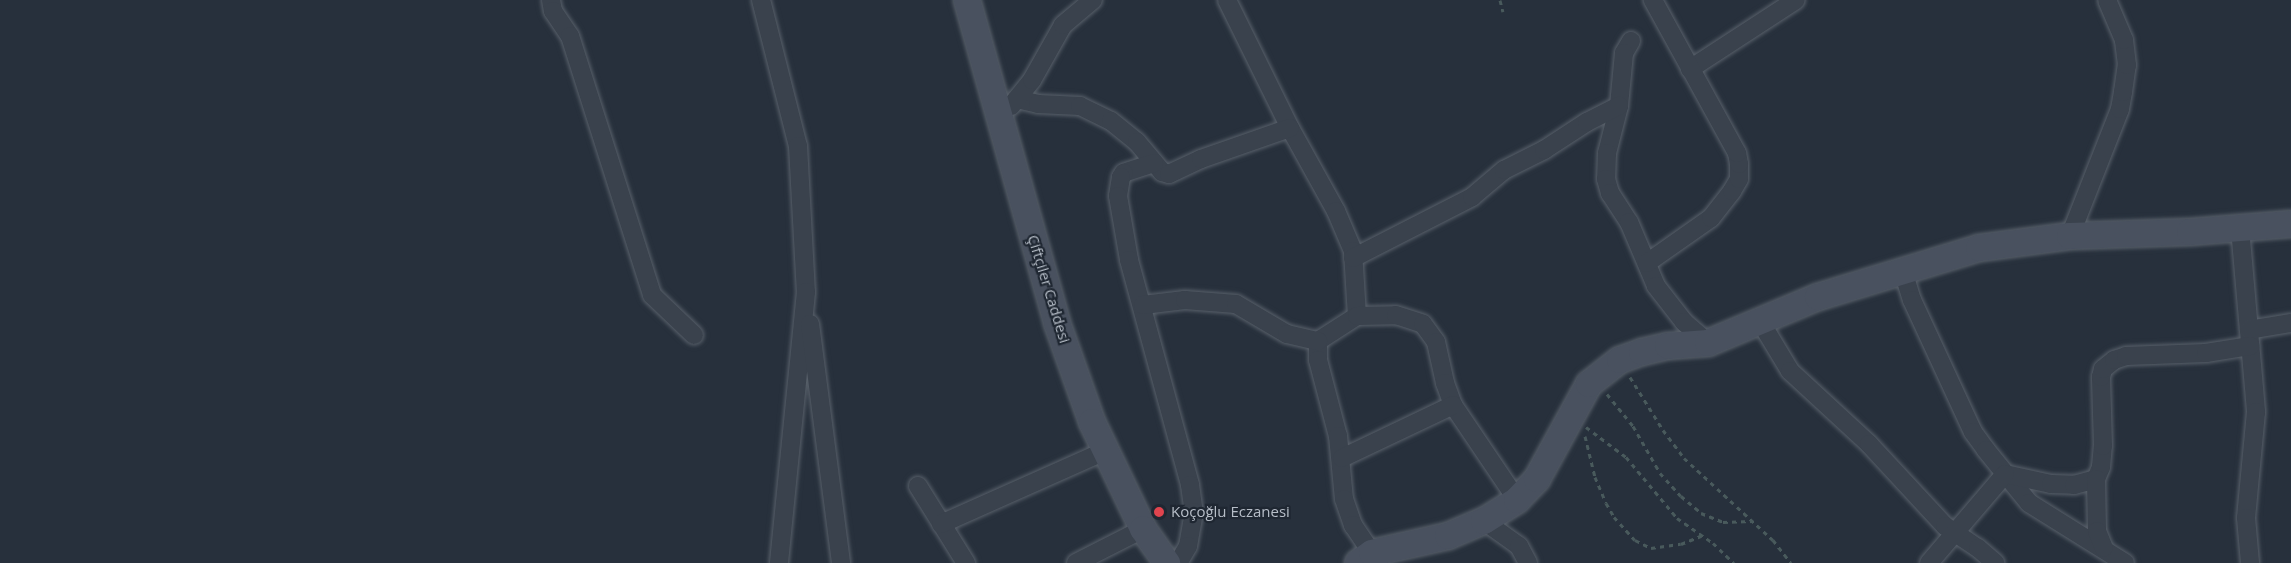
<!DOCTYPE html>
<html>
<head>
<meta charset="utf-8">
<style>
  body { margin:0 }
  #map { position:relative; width:2291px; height:563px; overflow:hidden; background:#27303c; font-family:"Open Sans",sans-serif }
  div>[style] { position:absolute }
  .path>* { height:3px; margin-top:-1.5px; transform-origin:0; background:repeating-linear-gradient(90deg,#495a5c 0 4.5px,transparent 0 9px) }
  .roads { filter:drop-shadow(0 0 2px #58606a) drop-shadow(0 0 2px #58606a) }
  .street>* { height:18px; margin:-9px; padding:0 9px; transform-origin:9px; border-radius:9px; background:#3a424d }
  .secondary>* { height:26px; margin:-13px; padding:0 13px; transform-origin:13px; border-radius:13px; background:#49515f }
  .dots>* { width:16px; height:16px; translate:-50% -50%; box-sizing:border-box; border:3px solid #1f2732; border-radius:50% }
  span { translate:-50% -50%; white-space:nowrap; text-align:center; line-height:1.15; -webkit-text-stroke:4.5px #1f2732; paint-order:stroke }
  .street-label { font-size:15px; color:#b6bdc7 }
  .poi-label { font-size:15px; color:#b6bdc7 }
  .left { translate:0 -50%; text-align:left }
</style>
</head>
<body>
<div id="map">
  <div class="path">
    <i style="left:1500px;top:0;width:12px;rotate:76deg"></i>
    <i style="left:1630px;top:377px;width:62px;rotate:58.1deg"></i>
    <i style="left:1663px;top:430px;width:35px;rotate:53deg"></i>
    <i style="left:1684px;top:458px;width:121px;rotate:42.7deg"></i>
    <i style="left:1773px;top:540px;width:29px;rotate:52deg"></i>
    <i style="left:1607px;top:394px;width:41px;rotate:50.9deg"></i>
    <i style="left:1633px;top:426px;width:54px;rotate:60.1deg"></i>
    <i style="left:1660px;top:473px;width:31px;rotate:48deg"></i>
    <i style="left:1681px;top:496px;width:26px;rotate:40deg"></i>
    <i style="left:1701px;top:513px;width:24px;rotate:22deg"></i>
    <i style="left:1723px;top:522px;width:29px;rotate:-2deg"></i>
    <i style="left:1586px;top:427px;width:50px;rotate:36.9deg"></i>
    <i style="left:1626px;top:457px;width:80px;rotate:50.1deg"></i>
    <i style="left:1677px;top:518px;width:44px;rotate:34.8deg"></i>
    <i style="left:1713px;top:543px;width:29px;rotate:44deg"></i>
    <i style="left:1585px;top:436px;width:42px;rotate:76.3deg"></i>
    <i style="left:1595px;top:477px;width:28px;rotate:67deg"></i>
    <i style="left:1606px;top:503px;width:16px;rotate:60deg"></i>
    <i style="left:1614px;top:517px;width:31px;rotate:48deg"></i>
    <i style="left:1635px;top:540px;width:18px;rotate:27deg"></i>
    <i style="left:1651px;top:548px;width:30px;rotate:-8deg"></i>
    <i style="left:1681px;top:544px;width:22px;rotate:-22deg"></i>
  </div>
  <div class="roads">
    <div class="street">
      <i style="left:551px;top:0;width:11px;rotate:80deg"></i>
      <i style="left:553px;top:11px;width:30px;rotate:56deg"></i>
      <i style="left:570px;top:36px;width:272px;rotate:72.4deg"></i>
      <i style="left:652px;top:295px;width:58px;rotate:43.6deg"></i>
      <i style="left:761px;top:0;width:151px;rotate:75.8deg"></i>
      <i style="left:798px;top:146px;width:146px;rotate:86.9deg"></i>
      <i style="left:806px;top:292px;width:272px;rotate:95.7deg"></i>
      <i style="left:1227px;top:0;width:143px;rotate:63.8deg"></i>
      <i style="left:1290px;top:128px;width:95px;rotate:61deg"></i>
      <i style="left:1336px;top:211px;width:43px;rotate:67deg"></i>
      <i style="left:1353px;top:251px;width:65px;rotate:86.5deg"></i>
      <i style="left:1357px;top:316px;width:46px;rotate:147.3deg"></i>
      <i style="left:1318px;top:341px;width:19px;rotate:90deg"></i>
      <i style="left:1318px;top:360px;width:79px;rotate:75.3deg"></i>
      <i style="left:1338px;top:436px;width:63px;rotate:84.6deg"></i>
      <i style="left:1344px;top:499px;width:28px;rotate:71deg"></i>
      <i style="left:1353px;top:525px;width:34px;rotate:56deg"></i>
      <i style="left:1631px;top:41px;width:14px;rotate:120deg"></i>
      <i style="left:1624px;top:53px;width:53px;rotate:95.4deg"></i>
      <i style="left:1619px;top:106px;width:49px;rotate:104.3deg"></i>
      <i style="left:1607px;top:153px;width:26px;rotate:92deg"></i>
      <i style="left:1606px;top:179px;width:15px;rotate:74deg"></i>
      <i style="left:1610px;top:193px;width:35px;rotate:57deg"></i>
      <i style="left:1629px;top:222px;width:69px;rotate:67.1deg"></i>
      <i style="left:1656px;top:286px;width:46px;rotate:52.1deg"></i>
      <i style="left:1684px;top:322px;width:32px;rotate:41deg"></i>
      <i style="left:1690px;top:69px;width:126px;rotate:-33.1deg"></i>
      <i style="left:1017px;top:99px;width:22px;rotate:13deg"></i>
      <i style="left:1038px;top:104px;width:42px;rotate:2.7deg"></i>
      <i style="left:1080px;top:106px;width:34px;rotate:26deg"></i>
      <i style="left:1111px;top:121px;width:33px;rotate:39deg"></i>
      <i style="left:1137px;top:142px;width:39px;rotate:50deg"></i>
      <i style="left:1162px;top:172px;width:7px;rotate:16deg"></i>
      <i style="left:1169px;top:174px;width:35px;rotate:-25deg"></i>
      <i style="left:1201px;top:159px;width:94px;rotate:-19.2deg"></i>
      <i style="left:1011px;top:106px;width:33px;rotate:-51deg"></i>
      <i style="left:1032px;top:80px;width:63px;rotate:-60.6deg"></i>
      <i style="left:1063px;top:25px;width:39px;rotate:-40deg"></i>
      <i style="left:1154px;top:163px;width:32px;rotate:162deg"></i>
      <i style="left:1124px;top:173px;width:5px;rotate:127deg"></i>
      <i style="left:1121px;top:177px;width:19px;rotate:99deg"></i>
      <i style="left:1118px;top:196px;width:65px;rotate:80.2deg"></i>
      <i style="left:1129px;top:260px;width:233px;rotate:74.8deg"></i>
      <i style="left:1190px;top:485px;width:27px;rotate:82deg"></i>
      <i style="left:1194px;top:512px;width:35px;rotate:100deg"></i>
      <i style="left:1188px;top:546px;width:20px;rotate:120deg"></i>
      <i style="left:2240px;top:228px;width:185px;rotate:85deg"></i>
      <i style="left:2256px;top:412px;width:106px;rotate:95.4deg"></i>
      <i style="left:2246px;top:518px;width:45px;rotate:84.9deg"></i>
      <i style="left:2070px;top:236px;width:136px;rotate:-68.5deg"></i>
      <i style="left:2120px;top:109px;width:17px;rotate:-80deg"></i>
      <i style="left:2123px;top:92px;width:27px;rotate:-82deg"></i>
      <i style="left:2127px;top:65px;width:25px;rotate:-97deg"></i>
      <i style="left:2124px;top:40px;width:43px;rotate:-113deg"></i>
      <i style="left:1353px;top:258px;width:134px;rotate:-27.1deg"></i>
      <i style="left:1472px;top:197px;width:42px;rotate:-40.2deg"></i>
      <i style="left:1504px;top:170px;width:45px;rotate:-26.6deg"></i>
      <i style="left:1544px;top:150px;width:51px;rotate:-33.1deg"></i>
      <i style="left:1587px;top:122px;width:36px;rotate:-27deg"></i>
      <i style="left:1647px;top:263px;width:78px;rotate:-35.1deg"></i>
      <i style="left:1711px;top:218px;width:34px;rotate:-52deg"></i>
      <i style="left:1732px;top:191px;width:14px;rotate:-60deg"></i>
      <i style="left:1739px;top:179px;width:15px;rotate:-90deg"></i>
      <i style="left:1739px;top:164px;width:11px;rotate:-100deg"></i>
      <i style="left:1737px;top:153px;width:175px;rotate:-118.8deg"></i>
      <i style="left:1903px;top:271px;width:30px;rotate:73deg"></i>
      <i style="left:1912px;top:300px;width:145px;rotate:65.2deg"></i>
      <i style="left:1973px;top:432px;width:22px;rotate:54deg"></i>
      <i style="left:1986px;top:450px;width:68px;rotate:50.9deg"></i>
      <i style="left:2029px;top:503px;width:113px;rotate:32deg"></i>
      <i style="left:1143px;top:305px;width:42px;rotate:-6.8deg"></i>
      <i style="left:1185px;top:300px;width:51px;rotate:4.5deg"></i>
      <i style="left:1236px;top:304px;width:59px;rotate:30.5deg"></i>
      <i style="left:1287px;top:334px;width:32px;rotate:13deg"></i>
      <i style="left:1357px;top:316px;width:39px;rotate:-1deg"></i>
      <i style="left:1396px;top:315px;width:28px;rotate:18deg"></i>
      <i style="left:1423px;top:324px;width:22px;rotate:54deg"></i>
      <i style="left:1436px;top:342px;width:42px;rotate:77.6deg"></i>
      <i style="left:1445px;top:383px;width:23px;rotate:70deg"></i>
      <i style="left:1453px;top:405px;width:115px;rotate:56deg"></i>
      <i style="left:1760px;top:321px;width:58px;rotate:59deg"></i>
      <i style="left:1790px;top:371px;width:108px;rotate:42.7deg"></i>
      <i style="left:1869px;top:444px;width:112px;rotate:47.2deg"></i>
      <i style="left:1945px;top:526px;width:40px;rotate:34deg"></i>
      <i style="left:1978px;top:548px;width:23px;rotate:41deg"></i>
      <i style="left:810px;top:324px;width:241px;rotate:82.6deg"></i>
      <i style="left:2249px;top:330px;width:43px;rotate:-9.5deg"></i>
      <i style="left:1342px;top:458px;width:123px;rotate:-25.5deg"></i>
      <i style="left:2005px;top:474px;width:47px;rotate:12.3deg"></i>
      <i style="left:2051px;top:484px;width:23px;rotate:2deg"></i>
      <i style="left:2074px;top:485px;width:23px;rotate:-15deg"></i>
      <i style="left:2096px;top:479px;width:13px;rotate:-67deg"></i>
      <i style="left:2101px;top:467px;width:21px;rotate:-85deg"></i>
      <i style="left:2103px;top:446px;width:69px;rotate:-91.7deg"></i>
      <i style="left:2101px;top:377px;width:8px;rotate:-76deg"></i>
      <i style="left:2103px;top:369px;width:14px;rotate:-39deg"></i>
      <i style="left:2114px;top:360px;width:13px;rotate:-18deg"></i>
      <i style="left:2126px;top:356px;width:80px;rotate:-2.1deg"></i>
      <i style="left:2206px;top:353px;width:45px;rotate:-9deg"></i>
      <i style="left:2096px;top:479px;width:52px;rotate:88.9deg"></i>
      <i style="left:2097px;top:531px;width:18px;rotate:68deg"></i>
      <i style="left:918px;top:486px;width:91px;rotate:58.1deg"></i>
      <i style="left:1484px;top:521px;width:43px;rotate:35.5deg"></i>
      <i style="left:1519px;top:546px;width:19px;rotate:62deg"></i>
      <i style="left:941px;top:524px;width:180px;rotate:-24deg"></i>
      <i style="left:1076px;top:563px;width:75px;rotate:-26.9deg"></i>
      <i style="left:1929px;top:563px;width:117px;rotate:-49.5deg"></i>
    </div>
    <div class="secondary">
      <i style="left:967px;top:0;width:335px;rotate:74.4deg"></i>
      <i style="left:1057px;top:323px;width:105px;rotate:70.5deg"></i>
      <i style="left:1092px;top:422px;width:119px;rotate:64.5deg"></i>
      <i style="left:1143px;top:529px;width:42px;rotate:54.8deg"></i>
      <i style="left:1358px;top:563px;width:17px;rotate:-36deg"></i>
      <i style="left:1372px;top:553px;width:78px;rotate:-12.6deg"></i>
      <i style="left:1448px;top:536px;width:39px;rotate:-23deg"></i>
      <i style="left:1484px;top:521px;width:39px;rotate:-32deg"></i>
      <i style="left:1517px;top:500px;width:29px;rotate:-46deg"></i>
      <i style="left:1537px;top:479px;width:108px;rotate:-61.3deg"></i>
      <i style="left:1589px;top:384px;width:39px;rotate:-38deg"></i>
      <i style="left:1620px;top:360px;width:23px;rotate:-20deg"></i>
      <i style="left:1642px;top:352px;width:27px;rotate:-13deg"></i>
      <i style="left:1668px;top:346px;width:40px;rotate:-4.3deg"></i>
      <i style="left:1708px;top:343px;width:119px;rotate:-22.7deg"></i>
      <i style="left:1818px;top:297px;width:168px;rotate:-16.9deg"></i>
      <i style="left:1979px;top:248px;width:92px;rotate:-7.5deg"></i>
      <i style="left:2070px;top:236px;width:120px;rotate:-1.9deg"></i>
      <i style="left:2190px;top:232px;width:101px;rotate:-4.5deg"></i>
    </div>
  </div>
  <div class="dots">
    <i style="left:1159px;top:512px;background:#e0444e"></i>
  </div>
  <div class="street-label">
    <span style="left:1049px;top:289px;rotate:73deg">Çiftçiler Caddesi</span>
  </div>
  <div class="poi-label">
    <span class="left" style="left:1171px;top:512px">Koçoğlu Eczanesi</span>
  </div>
</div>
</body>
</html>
